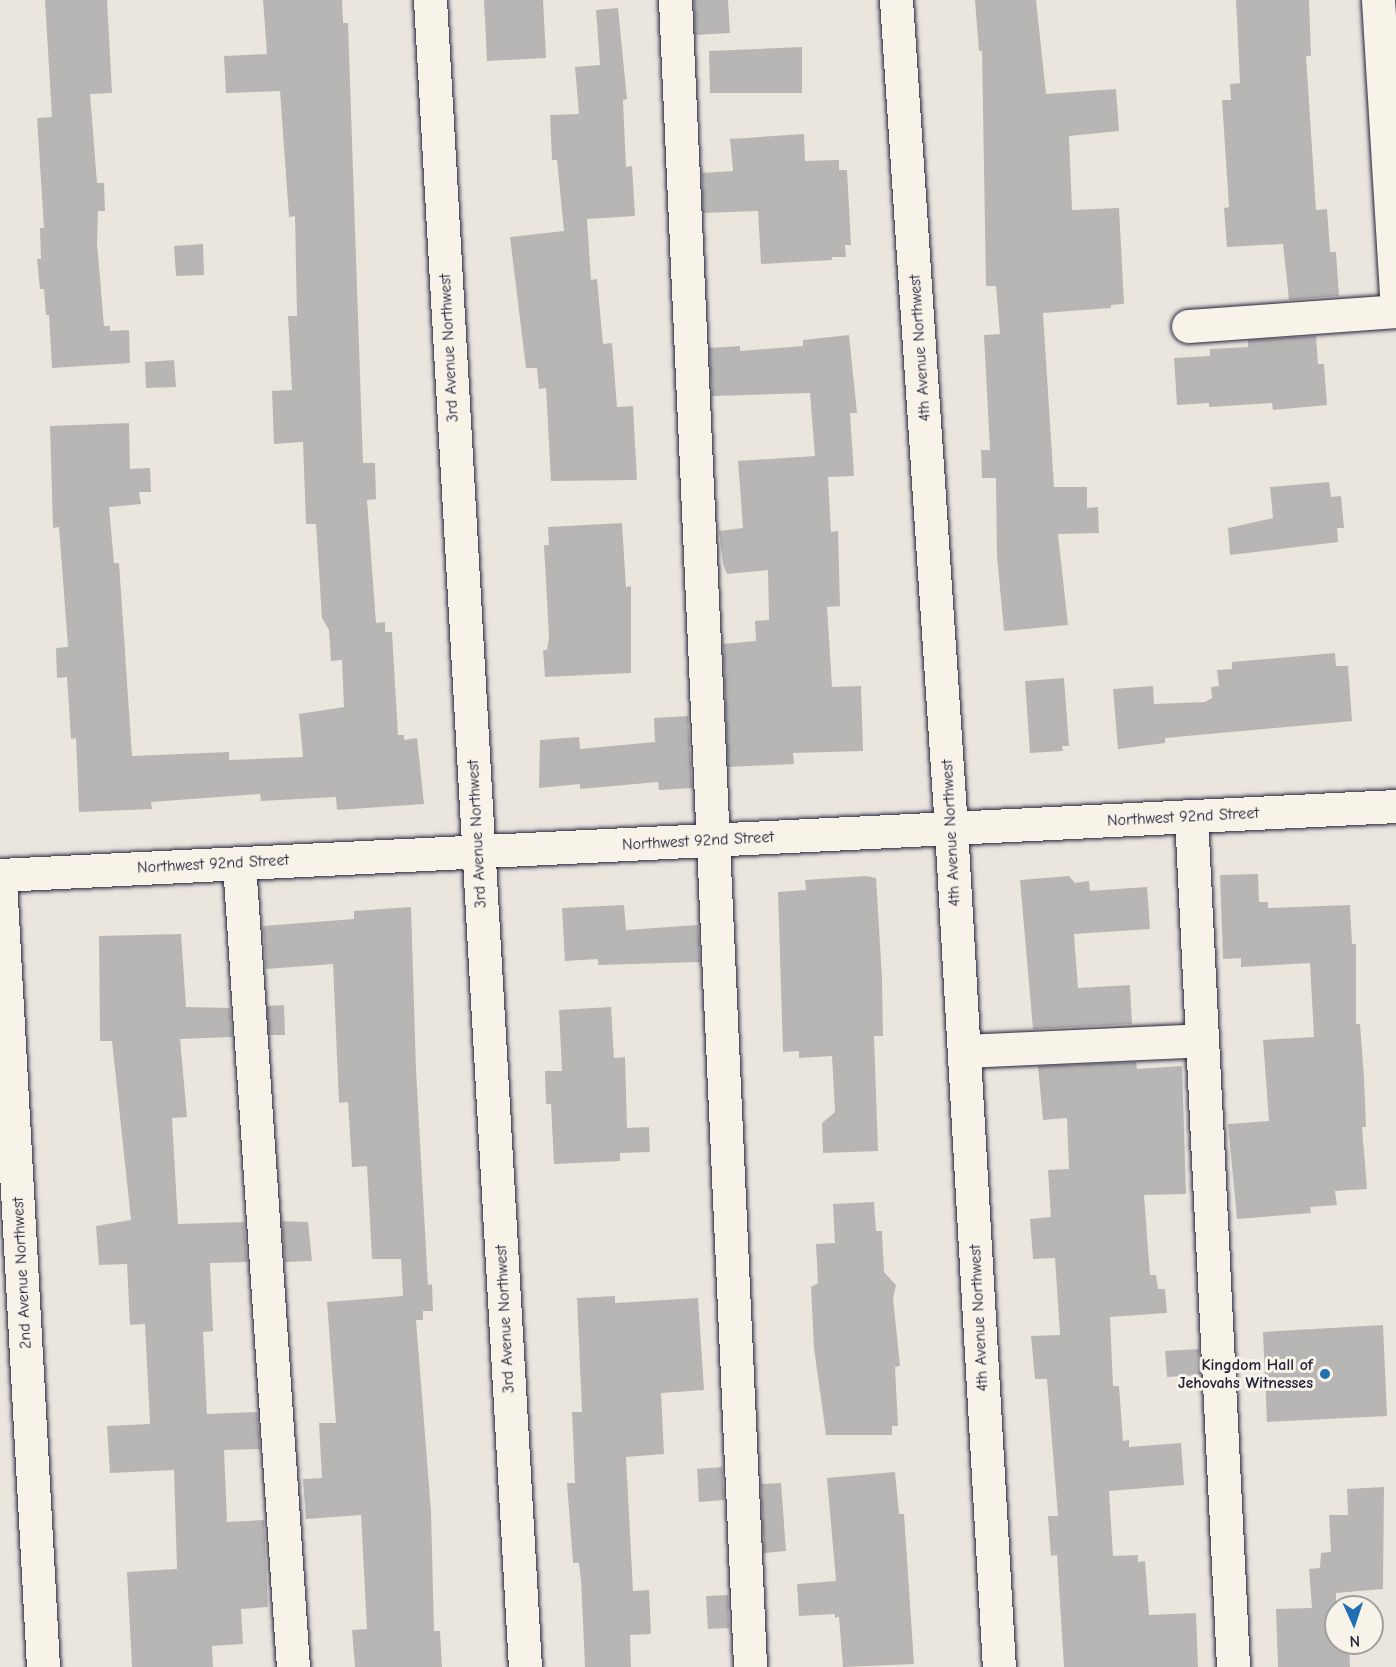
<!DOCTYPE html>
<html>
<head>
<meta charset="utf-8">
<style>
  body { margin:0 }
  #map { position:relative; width:1396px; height:1667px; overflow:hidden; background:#eae6de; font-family:"Comic Neue",sans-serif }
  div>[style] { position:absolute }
  .building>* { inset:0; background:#b8b6b5 }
  .roads { filter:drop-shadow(0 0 2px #22223b) drop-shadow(0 0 2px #22223b) }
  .minor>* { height:33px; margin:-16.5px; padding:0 16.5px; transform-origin:16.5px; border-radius:16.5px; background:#f7f3e8 }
  .dots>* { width:16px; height:16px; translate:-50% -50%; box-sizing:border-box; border:3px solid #f7f3e8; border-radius:50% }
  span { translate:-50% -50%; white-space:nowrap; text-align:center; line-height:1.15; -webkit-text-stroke:6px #f7f3e8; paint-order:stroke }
  .street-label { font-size:16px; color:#22223b }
  .poi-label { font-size:16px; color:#22223b; font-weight:700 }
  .right { translate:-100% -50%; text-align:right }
  .north { position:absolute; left:1324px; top:1595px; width:60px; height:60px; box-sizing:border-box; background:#f7f3e8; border:2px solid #a29fa3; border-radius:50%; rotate:177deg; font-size:16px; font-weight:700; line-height:24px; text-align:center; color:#22223b }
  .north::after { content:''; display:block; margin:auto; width:21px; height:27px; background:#1f6fb2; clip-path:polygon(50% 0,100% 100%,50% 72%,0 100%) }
</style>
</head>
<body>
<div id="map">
  <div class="building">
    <i style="clip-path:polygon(45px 0,107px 0,112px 93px,90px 94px,97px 183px,104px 183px,105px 211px,98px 211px,97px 243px,104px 326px,110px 326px,110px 331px,129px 330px,130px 363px,52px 368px,49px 315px,46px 315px,44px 289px,40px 289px,37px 259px,41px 259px,40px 228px,44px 228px,37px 118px,52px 117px)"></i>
    <i style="clip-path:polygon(263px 0,342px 0,343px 23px,348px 23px,363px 463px,375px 463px,376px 499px,367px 500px,376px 623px,385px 622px,385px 632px,392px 632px,398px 735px,404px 735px,404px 740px,417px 738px,424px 804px,337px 810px,336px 797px,261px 801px,260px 794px,151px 802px,152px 809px,79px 812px,76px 738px,71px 739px,67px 677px,57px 678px,56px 648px,68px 647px,59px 527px,53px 528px,50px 426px,129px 423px,130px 469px,150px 468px,151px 492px,139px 492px,141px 504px,109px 507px,114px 563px,119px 563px,132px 756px,229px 752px,229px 760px,303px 757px,299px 714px,344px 707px,342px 660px,331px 661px,329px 630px,322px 618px,316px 524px,306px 524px,303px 442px,274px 444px,272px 391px,292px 390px,288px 316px,297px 316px,295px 216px,289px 217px,280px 91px,226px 93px,224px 56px,267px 54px)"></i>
    <i style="clip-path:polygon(484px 0,543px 0,546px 58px,487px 61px)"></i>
    <i style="clip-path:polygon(694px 0,728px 0,730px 33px,695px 35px)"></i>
    <i style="clip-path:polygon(975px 0,1036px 0,1046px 94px,1116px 89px,1119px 131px,1069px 136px,1072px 210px,1119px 208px,1124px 304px,1111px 305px,1111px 308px,1043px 313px,1054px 487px,1087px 487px,1087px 508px,1098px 507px,1099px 533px,1058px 534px,1068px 625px,1004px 631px,997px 556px,996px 478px,982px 478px,981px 450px,990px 450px,984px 335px,1000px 334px,996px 286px,986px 286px,982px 51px,979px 51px)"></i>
    <i style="clip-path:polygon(1236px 0,1309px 0,1311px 56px,1306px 56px,1316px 210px,1327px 209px,1330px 252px,1336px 252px,1339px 296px,1289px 300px,1283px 244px,1227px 247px,1224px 208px,1229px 207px,1222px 100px,1231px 100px,1230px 84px,1240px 83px)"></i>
    <i style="clip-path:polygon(618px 8px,627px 99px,623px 100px,626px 167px,632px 166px,635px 216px,587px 219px,591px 280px,597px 279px,603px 344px,612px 343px,617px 407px,633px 406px,637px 480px,551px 481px,546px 388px,539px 389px,537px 368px,526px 368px,510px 237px,564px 231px,557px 160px,552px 160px,550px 115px,579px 114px,575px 67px,600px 65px,596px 10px)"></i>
    <i style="clip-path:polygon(802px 47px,802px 93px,710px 93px,709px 51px)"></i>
    <i style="clip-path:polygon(804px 134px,805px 161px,839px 160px,839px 170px,847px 170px,851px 245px,845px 245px,846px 257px,832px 257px,832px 260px,761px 264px,758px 211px,703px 213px,702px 173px,733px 171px,730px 139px)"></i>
    <i style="clip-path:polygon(203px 244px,204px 275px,176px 276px,174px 246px)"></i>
    <i style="clip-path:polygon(849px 335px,857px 413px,850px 413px,854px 476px,828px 477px,831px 532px,838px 531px,840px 606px,827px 607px,832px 687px,861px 686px,863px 751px,793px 753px,794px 764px,728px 767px,723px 644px,756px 641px,755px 621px,769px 620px,768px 570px,727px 574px,723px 564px,719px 531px,743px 528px,738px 461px,815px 456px,810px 393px,712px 396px,709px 348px,740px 346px,740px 351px,803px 346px,803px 340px)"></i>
    <i style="clip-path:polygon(1316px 336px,1318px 364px,1324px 364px,1327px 405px,1273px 410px,1272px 403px,1209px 407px,1209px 403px,1177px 405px,1174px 358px,1210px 356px,1210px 349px,1248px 347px,1248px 340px)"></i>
    <i style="clip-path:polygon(174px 360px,176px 387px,146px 388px,145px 362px)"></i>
    <i style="clip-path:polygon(1329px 482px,1331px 497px,1341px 496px,1344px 528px,1337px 528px,1338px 542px,1230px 555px,1228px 528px,1273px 518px,1270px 487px)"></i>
    <i style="clip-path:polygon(622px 523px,626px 587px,631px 586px,631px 673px,545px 677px,543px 650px,547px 650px,549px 637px,544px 545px,549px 545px,548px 527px)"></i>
    <i style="clip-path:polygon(1335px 653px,1336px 666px,1348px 666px,1352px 721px,1165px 738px,1165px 743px,1118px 749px,1113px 689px,1153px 686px,1154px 704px,1205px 702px,1212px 698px,1211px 687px,1219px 686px,1217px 670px,1232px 669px,1232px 662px)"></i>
    <i style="clip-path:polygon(1064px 678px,1069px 746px,1062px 746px,1063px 751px,1030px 753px,1025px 681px)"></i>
    <i style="clip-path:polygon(688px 716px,692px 788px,659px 790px,658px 782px,580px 789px,580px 784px,539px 788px,540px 740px,579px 737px,580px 749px,655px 742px,654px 718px)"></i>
    <i style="clip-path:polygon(1258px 874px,1259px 902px,1268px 902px,1268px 908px,1350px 905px,1352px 944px,1356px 944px,1356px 1024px,1360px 1024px,1364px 1077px,1366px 1127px,1362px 1127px,1367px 1189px,1335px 1191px,1337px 1205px,1310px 1207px,1311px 1213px,1237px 1219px,1228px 1124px,1269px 1121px,1263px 1040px,1314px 1037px,1310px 963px,1241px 967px,1241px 958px,1223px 959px,1220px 875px)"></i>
    <i style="clip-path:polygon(866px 876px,876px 878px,882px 978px,883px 1036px,874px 1036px,878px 1151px,823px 1153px,822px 1123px,835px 1112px,832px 1056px,799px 1058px,799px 1051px,783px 1052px,778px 892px,806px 890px,805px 880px)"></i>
    <i style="clip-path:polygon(1069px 876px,1075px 883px,1089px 881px,1090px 891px,1147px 887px,1150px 929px,1074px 934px,1078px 988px,1130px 985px,1132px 1024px,1033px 1029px,1020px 880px)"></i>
    <i style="clip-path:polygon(624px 905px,626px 930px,698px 925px,700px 962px,598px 965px,598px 959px,565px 961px,562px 908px)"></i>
    <i style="clip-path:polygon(411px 907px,416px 1070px,428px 1285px,432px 1284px,433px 1311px,423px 1311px,423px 1320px,416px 1320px,431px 1511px,434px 1631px,440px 1631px,442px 1667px,355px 1667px,352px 1630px,367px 1629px,361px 1515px,306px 1519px,303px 1479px,322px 1478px,319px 1423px,336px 1423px,327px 1302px,403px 1296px,401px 1259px,372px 1259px,367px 1166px,352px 1167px,348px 1102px,339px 1103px,333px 964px,266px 969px,263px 926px,354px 919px,354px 911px)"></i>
    <i style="clip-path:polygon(181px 934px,186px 1007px,230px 1008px,232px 1037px,180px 1039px,187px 1117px,172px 1118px,178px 1224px,244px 1222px,247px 1262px,210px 1263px,213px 1331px,203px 1332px,207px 1414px,257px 1412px,260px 1449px,224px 1450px,227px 1522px,264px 1520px,268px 1607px,241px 1609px,243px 1644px,212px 1646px,213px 1667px,132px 1667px,127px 1572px,177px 1569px,174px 1470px,110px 1473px,107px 1426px,150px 1424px,145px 1324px,130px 1325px,127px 1264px,99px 1265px,96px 1226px,131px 1220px,112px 1041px,100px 1041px,99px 936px)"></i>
    <i style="clip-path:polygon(284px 1005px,285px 1035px,269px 1035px,267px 1006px)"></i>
    <i style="clip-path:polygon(611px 1007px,614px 1058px,625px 1057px,627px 1128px,649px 1127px,650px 1152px,620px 1153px,620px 1161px,554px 1164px,551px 1104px,546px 1104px,545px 1071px,562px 1071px,559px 1010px)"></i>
    <i style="clip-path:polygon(1136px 1062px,1137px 1069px,1182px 1066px,1186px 1194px,1144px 1195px,1150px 1275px,1156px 1275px,1158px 1289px,1165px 1289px,1167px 1313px,1110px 1317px,1113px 1386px,1119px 1386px,1123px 1441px,1129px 1440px,1129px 1447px,1181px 1443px,1184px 1485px,1109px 1491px,1113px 1556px,1138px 1555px,1138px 1562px,1145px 1561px,1149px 1615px,1196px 1613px,1198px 1667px,1064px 1667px,1057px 1555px,1051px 1556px,1048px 1516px,1058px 1516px,1047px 1379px,1035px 1379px,1031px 1336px,1060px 1335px,1055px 1258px,1033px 1259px,1030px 1219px,1051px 1217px,1048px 1170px,1069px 1169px,1067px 1118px,1043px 1120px,1038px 1066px)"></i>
    <i style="clip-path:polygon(874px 1202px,876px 1231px,882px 1231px,884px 1272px,896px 1285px,893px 1298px,900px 1366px,895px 1367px,898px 1426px,892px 1426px,892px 1435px,826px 1435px,814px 1348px,811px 1287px,818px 1283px,816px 1244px,835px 1243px,833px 1204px)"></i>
    <i style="clip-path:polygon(282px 1221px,308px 1222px,312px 1261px,285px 1262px)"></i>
    <i style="clip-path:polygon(615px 1296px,615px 1303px,698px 1298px,704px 1390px,661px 1393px,664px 1454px,626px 1457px,633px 1591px,649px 1590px,651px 1634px,630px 1635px,631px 1667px,585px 1667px,581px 1580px,579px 1563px,573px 1563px,567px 1483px,575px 1483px,572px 1412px,582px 1412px,577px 1298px)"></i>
    <i style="clip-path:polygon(1383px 1325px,1387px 1416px,1267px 1422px,1263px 1332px)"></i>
    <i style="clip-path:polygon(1199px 1349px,1200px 1375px,1167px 1377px,1165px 1351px)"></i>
    <i style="clip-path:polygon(722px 1467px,724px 1500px,699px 1502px,697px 1469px)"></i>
    <i style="clip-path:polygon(895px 1472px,899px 1514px,904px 1514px,914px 1664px,843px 1667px,839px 1617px,835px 1618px,835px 1614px,799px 1616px,797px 1584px,836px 1581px,827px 1478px)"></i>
    <i style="clip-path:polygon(781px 1483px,786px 1551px,764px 1553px,761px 1484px)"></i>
    <i style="clip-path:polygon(1384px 1487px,1383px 1589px,1336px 1593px,1336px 1643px,1349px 1643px,1350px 1667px,1278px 1667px,1276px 1609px,1312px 1608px,1309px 1569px,1320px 1568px,1321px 1553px,1331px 1552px,1329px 1515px,1348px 1515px,1347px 1489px)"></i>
    <i style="clip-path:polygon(728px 1595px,729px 1628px,708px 1629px,706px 1596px)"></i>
  </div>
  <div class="roads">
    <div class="minor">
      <i style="left:430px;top:0;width:1670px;rotate:86.74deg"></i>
      <i style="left:675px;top:0;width:1669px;rotate:87.42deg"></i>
      <i style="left:896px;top:0;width:830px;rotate:86.2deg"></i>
      <i style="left:951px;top:828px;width:840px;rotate:86.73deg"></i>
      <i style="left:1378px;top:0;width:299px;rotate:86.5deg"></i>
      <i style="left:1188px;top:326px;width:209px;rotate:-4.1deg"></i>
      <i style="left:1191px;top:816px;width:852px;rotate:87.17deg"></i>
      <i style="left:239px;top:863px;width:806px;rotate:86.16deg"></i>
      <i style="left:0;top:875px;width:1398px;rotate:-2.83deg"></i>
      <i style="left:0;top:880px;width:788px;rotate:86.87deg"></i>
      <i style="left:964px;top:1051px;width:238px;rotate:-2.6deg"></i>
    </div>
  </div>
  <div class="dots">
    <i style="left:1325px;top:1374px;background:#1f6fb2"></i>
  </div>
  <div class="street-label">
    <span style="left:449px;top:348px;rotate:-93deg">3rd Avenue Northwest</span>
    <span style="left:920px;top:348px;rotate:-94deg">4th Avenue Northwest</span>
    <span style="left:1183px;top:817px;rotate:-3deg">Northwest 92nd Street</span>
    <span style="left:951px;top:833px;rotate:-93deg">4th Avenue Northwest</span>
    <span style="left:477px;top:834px;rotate:-93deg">3rd Avenue Northwest</span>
    <span style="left:698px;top:841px;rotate:-3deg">Northwest 92nd Street</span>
    <span style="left:213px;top:864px;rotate:-3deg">Northwest 92nd Street</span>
    <span style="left:22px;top:1273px;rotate:-93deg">2nd Avenue Northwest</span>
    <span style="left:979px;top:1318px;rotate:-93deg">4th Avenue Northwest</span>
    <span style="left:505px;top:1319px;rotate:-93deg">3rd Avenue Northwest</span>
  </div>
  <div class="poi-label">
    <span class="right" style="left:1313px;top:1374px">Kingdom Hall of<br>Jehovahs Witnesses</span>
  </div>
  <div class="north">N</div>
</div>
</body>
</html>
